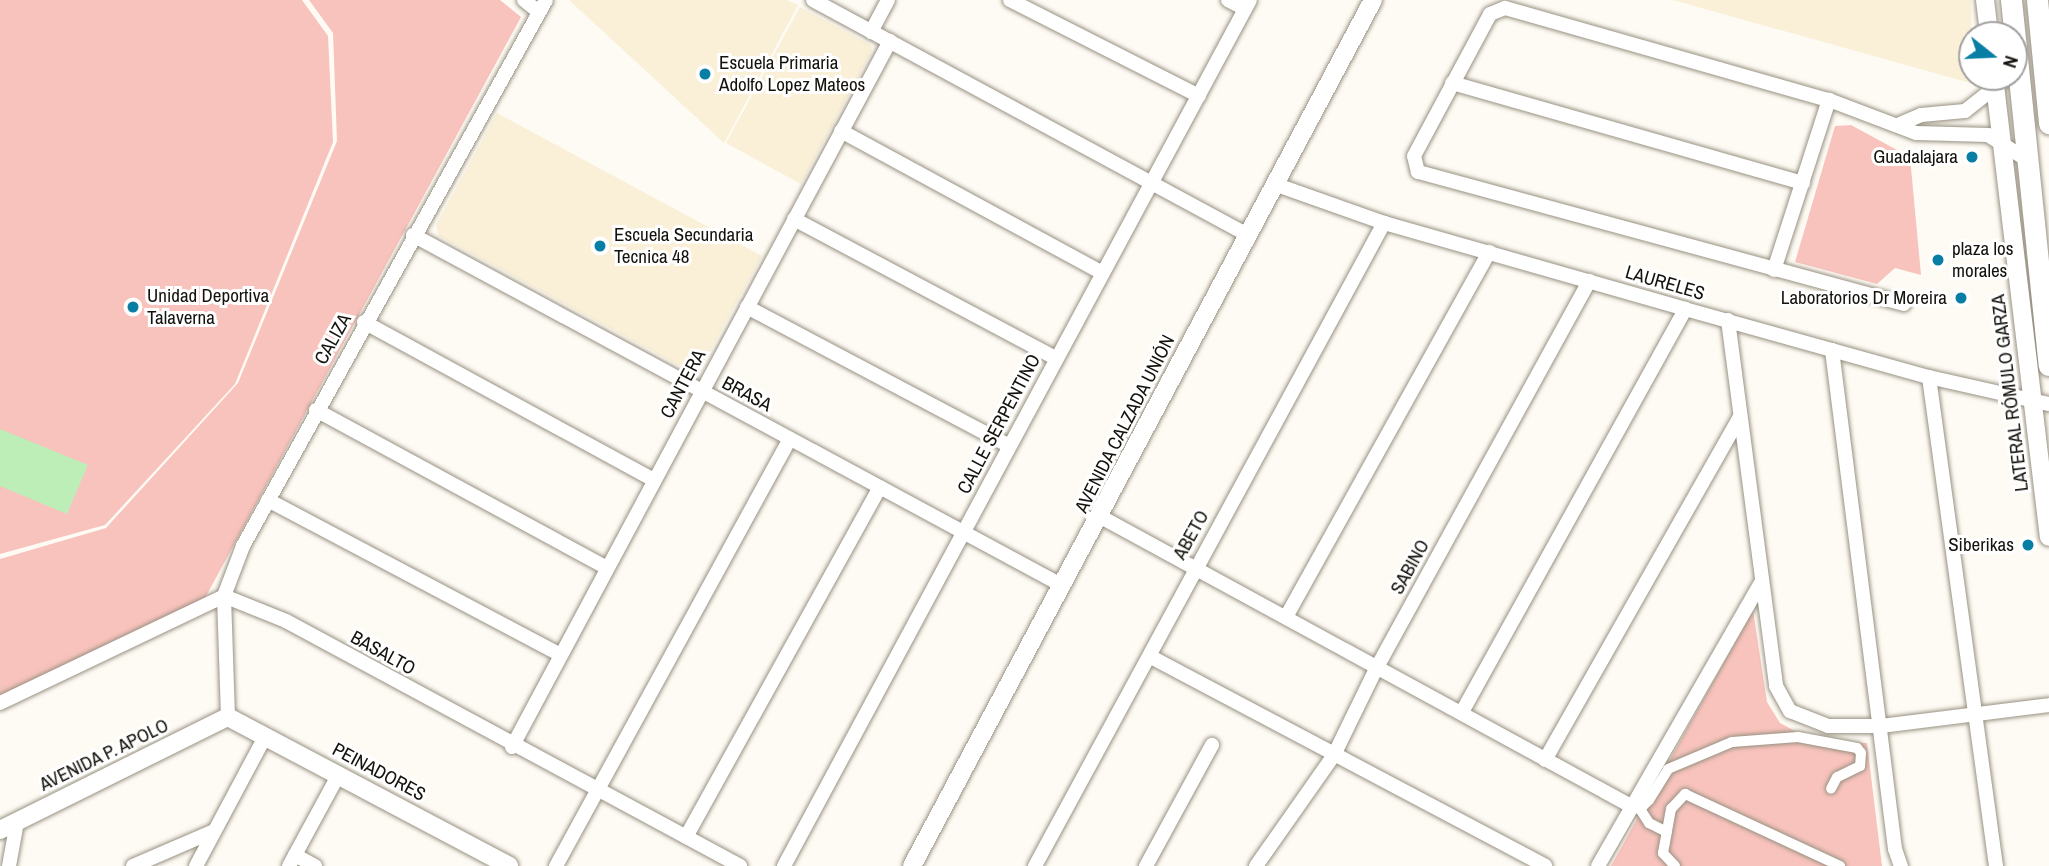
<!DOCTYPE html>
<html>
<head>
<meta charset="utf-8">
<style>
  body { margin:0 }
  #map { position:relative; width:2049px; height:866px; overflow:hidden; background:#fefbf4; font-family:"Archivo Narrow",sans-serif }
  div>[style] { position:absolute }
  .built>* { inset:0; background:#faefd7 }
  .green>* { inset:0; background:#f8c3bc }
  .water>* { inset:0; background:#bdeeb8 }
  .roads { filter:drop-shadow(0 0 2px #989182) drop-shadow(0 0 2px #989182) }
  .pedestrian>* { height:10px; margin:-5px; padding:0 5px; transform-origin:5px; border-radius:5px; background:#fff }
  .minor>* { height:14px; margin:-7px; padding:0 7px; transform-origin:7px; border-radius:7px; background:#fff }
  .tertiary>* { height:18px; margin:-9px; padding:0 9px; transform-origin:9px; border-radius:9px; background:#fff }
  .primary>* { height:21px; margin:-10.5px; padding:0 10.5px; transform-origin:10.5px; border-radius:10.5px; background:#fff }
  .dots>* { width:19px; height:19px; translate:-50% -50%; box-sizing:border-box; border:4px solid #fff; border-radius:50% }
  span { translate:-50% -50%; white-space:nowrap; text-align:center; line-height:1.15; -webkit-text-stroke:6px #fff; paint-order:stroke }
  .poi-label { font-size:19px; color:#14120c }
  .left { translate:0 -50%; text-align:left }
  .right { translate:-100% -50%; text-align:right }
  .street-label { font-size:19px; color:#14120c }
  .north { position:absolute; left:1958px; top:21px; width:70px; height:70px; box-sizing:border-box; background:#fff; border:2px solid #a1a09e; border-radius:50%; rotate:108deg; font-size:19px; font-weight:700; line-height:28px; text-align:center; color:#14120c }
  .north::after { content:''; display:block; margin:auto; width:24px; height:32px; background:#097ea5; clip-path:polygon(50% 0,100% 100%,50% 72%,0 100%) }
</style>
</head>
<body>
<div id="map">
  <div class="built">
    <i style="clip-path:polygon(569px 0,787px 0,798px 5px,724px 143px)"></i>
    <i style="clip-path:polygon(1673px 0,1971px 0,1972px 77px,1980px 77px,1981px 86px)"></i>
    <i style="clip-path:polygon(800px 7px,871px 45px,872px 51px,801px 184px,726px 143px)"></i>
    <i style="clip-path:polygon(497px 113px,762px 256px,702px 366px,693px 373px,439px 236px,436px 225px)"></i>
  </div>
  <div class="green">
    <i style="clip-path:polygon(0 0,302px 0,328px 36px,333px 142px,235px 384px,105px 525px,0 554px)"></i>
    <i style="clip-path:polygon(309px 0,500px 0,521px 17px,205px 598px,0 699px,0 559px,106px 528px,238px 383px,337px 141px,333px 33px)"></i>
    <i style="clip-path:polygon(1851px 125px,1910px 157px,1921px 275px,1895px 268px,1877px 284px,1795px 262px,1835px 126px)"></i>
    <i style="clip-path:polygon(1753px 610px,1767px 702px,1780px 723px,1812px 740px,1867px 743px,1882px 866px,1611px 866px)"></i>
  </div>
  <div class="water">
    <i style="clip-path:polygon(0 429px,88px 465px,67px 514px,0 486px)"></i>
  </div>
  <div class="roads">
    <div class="pedestrian">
      <i style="left:1633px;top:807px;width:7px;rotate:16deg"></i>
      <i style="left:1640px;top:809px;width:13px;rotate:-45deg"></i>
      <i style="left:1649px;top:800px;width:36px;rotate:-58deg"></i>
      <i style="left:1668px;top:769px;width:69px;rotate:-22.9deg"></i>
      <i style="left:1732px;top:742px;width:66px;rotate:-4.3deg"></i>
      <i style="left:1798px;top:737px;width:60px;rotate:10.6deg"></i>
      <i style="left:1857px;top:748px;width:6px;rotate:51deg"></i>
      <i style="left:1861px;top:753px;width:13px;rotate:94deg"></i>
      <i style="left:1860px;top:766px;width:25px;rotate:154deg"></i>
      <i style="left:1837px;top:777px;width:13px;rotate:117deg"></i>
      <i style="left:1640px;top:809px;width:17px;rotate:57deg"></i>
      <i style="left:1649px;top:823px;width:20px;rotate:27deg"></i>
      <i style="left:1675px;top:866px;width:18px;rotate:-133deg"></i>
      <i style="left:1663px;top:853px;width:45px;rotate:-79.7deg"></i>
      <i style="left:1671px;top:809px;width:21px;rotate:-47deg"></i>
      <i style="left:1685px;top:794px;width:171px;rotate:24.9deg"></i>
    </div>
    <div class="minor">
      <i style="left:524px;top:0;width:19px;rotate:39deg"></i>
      <i style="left:813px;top:0;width:494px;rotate:28.4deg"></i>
      <i style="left:1010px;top:0;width:212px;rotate:26.9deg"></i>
      <i style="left:1228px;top:0;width:19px;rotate:28deg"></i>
      <i style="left:871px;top:32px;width:36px;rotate:-62deg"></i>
      <i style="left:1452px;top:83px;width:365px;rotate:15.9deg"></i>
      <i style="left:1900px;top:124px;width:23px;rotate:-23deg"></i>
      <i style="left:1921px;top:115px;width:44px;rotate:-5.2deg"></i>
      <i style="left:1965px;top:111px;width:55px;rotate:-38.3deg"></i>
      <i style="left:841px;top:131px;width:296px;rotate:28.5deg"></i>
      <i style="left:1274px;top:184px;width:117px;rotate:19.5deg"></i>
      <i style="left:1384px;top:223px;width:313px;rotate:15.9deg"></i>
      <i style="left:1685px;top:309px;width:253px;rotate:15.6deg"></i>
      <i style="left:1929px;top:377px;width:123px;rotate:12.7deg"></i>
      <i style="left:794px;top:219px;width:296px;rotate:28deg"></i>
      <i style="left:413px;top:235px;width:739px;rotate:28.37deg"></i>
      <i style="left:1774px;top:270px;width:179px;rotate:-72.1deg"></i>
      <i style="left:1904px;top:304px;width:504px;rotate:-164.8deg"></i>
      <i style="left:1418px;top:172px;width:16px;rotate:-104deg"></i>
      <i style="left:1414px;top:156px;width:161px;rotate:-61.8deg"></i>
      <i style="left:1490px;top:14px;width:16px;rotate:-22deg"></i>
      <i style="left:1505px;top:8px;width:337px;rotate:15.9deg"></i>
      <i style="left:1829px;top:100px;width:93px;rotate:20.8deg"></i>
      <i style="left:1916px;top:133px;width:72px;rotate:1.6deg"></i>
      <i style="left:1988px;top:135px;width:49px;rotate:32.4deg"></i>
      <i style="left:747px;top:307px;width:295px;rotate:27.9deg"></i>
      <i style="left:1728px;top:320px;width:369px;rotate:82.5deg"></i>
      <i style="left:1776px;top:686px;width:29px;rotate:61deg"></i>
      <i style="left:1790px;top:711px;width:41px;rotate:21.5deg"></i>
      <i style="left:1828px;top:726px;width:53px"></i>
      <i style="left:1881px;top:726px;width:169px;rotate:-7.1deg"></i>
      <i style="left:364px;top:322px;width:330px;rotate:28.6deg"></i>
      <i style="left:1832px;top:350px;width:503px;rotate:82.8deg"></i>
      <i style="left:1895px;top:849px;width:18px;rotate:71deg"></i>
      <i style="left:1929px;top:377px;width:494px;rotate:82.2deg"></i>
      <i style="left:316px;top:410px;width:331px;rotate:28.5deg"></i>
      <i style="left:268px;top:500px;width:331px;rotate:27.9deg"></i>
      <i style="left:1101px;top:517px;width:606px;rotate:28.6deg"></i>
      <i style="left:1286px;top:617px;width:418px;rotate:-60.9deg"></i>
      <i style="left:1151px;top:657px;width:446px;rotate:27.9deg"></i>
      <i style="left:0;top:703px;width:248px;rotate:-25.5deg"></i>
      <i style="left:224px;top:596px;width:67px;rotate:22deg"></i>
      <i style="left:286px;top:621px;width:516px;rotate:28.35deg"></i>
      <i style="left:1462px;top:712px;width:461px;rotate:-61deg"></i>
      <i style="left:228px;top:717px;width:121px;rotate:-91.9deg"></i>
      <i style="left:224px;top:596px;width:53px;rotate:-69.2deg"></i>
      <i style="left:243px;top:546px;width:624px;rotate:-60.97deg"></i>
      <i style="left:512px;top:747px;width:801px;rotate:-61.83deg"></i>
      <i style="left:1545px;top:760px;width:395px;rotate:-60.4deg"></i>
      <i style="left:686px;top:837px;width:400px;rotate:-61deg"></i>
      <i style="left:295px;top:855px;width:23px;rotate:29deg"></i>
      <i style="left:9px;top:866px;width:45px;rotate:-79.7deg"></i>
      <i style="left:133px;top:866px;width:88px;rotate:-23.4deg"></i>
      <i style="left:196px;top:866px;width:146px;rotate:-61.9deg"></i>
      <i style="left:289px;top:866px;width:105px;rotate:-61.5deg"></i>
      <i style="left:556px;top:866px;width:487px;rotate:-61.3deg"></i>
      <i style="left:784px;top:866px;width:983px;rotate:-61.72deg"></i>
      <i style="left:1035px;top:866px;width:732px;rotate:-61.51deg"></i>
      <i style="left:1146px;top:866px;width:138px;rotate:-61.4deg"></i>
      <i style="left:1256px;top:866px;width:136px;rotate:-54.9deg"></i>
      <i style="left:1334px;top:755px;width:96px;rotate:-64deg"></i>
      <i style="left:1376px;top:669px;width:443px;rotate:-61.2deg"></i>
      <i style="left:1598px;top:866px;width:327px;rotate:-60.1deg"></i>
    </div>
    <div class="tertiary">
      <i style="left:1985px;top:0;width:35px;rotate:83deg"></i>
      <i style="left:1994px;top:77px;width:463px;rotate:83.2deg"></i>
      <i style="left:0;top:830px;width:254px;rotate:-26.4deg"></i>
      <i style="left:228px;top:717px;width:318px;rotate:27.9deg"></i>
      <i style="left:912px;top:866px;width:981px;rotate:-61.97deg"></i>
    </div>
    <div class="primary">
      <i style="left:2011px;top:0;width:367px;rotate:84.1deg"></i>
      <i style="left:2037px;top:0;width:124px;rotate:84.4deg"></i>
    </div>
  </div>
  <div class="dots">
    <i style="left:705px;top:74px;background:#097ea5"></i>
    <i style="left:1972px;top:157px;background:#097ea5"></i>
    <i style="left:600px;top:246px;background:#097ea5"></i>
    <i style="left:1938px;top:260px;background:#097ea5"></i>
    <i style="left:1961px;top:298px;background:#097ea5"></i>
    <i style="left:133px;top:307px;background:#097ea5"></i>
    <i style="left:2028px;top:545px;background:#097ea5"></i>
  </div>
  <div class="poi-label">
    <span class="left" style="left:719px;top:74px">Escuela Primaria<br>Adolfo Lopez Mateos</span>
    <span class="right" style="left:1958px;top:157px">Guadalajara</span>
    <span class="left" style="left:614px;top:246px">Escuela Secundaria<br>Tecnica 48</span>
    <span class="left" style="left:1952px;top:260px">plaza los<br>morales</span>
    <span class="left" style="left:147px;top:307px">Unidad Deportiva<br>Talaverna</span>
    <span class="right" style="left:1947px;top:298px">Laboratorios Dr Moreira</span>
    <span class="right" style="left:2014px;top:545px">Siberikas</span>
  </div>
  <div class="street-label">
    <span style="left:1665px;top:283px;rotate:16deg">LAURELES</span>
    <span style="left:333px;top:339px;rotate:-61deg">CALIZA</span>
    <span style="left:683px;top:384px;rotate:-62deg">CANTERA</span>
    <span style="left:2010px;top:393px;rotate:-97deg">LATERAL RÓMULO GARZA</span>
    <span style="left:747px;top:394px;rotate:28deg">BRASA</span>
    <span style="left:999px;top:424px;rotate:-62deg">CALLE SERPENTINO</span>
    <span style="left:1125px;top:424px;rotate:-63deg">AVENIDA CALZADA UNIÓN</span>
    <span style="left:1191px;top:535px;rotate:-61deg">ABETO</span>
    <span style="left:1410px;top:567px;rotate:-61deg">SABINO</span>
    <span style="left:383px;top:653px;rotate:29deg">BASALTO</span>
    <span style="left:104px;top:755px;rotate:-26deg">AVENIDA P. APOLO</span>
    <span style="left:379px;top:772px;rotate:28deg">PEINADORES</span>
  </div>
  <div class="north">N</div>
</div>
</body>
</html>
